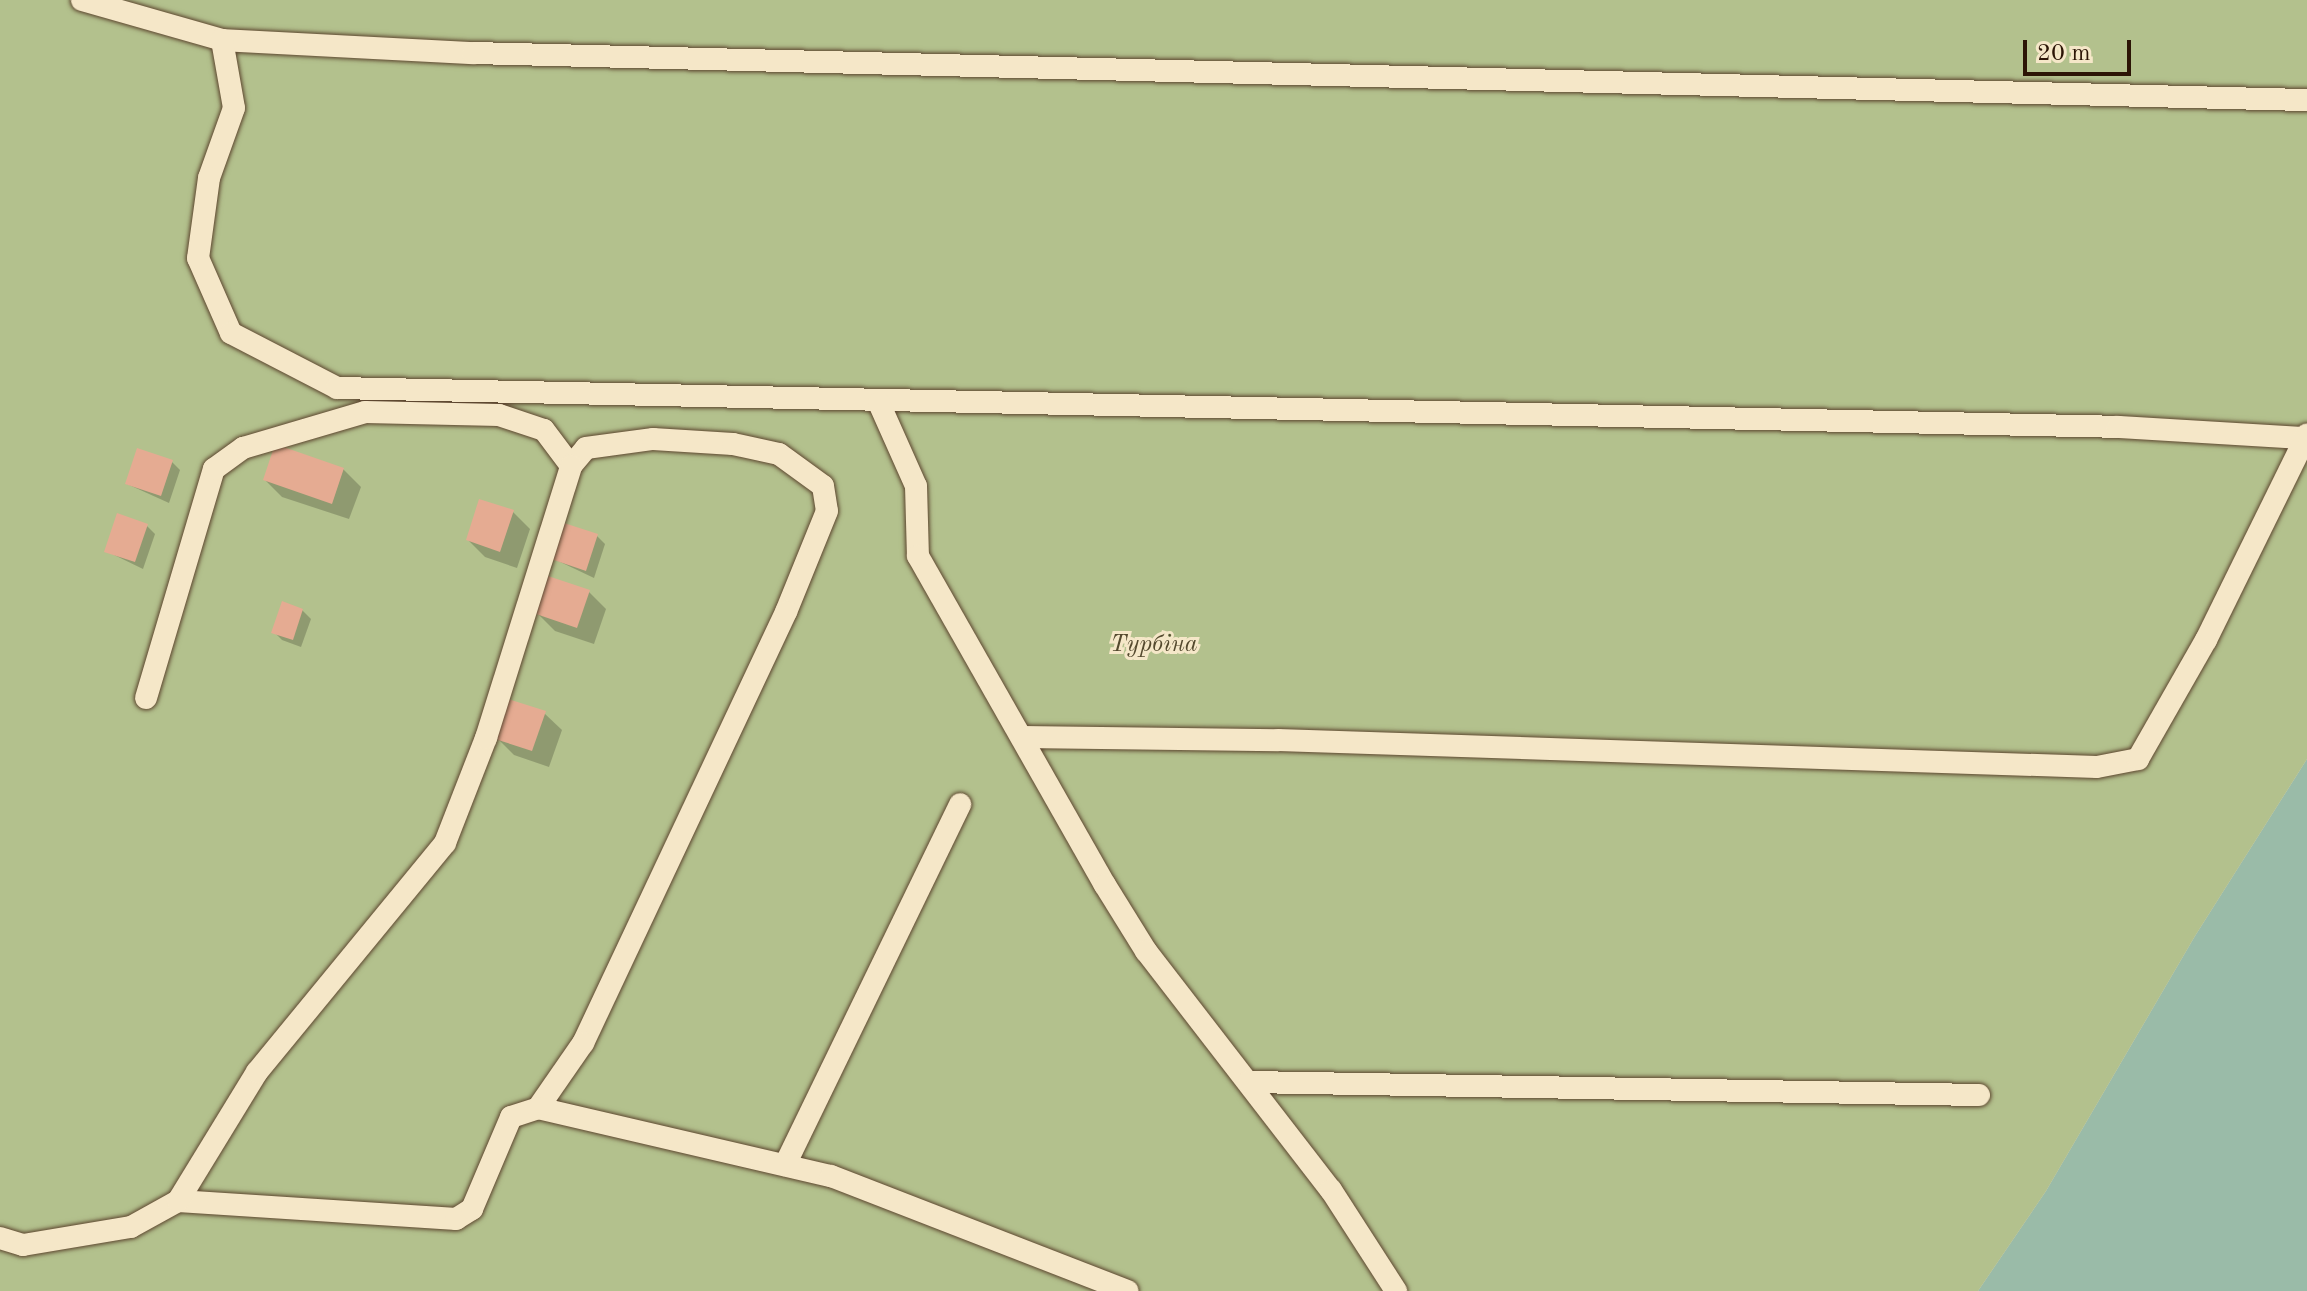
<!DOCTYPE html>
<html>
<head>
<meta charset="utf-8">
<style>
  body { margin:0 }
  #map { position:relative; width:2307px; height:1291px; overflow:hidden; background:#f0daaa; font-family:"Old Standard TT",serif }
  div>[style] { position:absolute }
  .green>* { inset:0; background:#b3c18d }
  .water>* { inset:0; background:#9abba8 }
  .shadow>* { inset:0; background:#0003 }
  .building>* { inset:0; background:#e5ab92 }
  .roads { filter:drop-shadow(0 0 2px #5d462f) drop-shadow(0 0 2px #5d462f) }
  .service>* { height:22px; margin:-11px; padding:0 11px; transform-origin:11px; border-radius:11px; background:#f5e7c8 }
  span { translate:-50% -50%; white-space:nowrap; text-align:center; line-height:1.15; -webkit-text-stroke:6px #f5e7c8; paint-order:stroke }
  .park-label { font-size:24px; color:#54492e; font-style:italic }
  .scale { position:absolute; left:2023px; top:40px; width:108px; height:36px; box-sizing:border-box; border:4px solid #2c1506; border-top:0; padding-left:10px; font-size:24px; line-height:28px; white-space:nowrap; color:#2c1506; -webkit-text-stroke:6px #f5e7c8; paint-order:stroke }
</style>
</head>
<body>
<div id="map">
  <div class="green">
    <i style="clip-path:polygon(0 0,2307px 0,2307px 759px,2195px 936px,2046px 1191px,1978px 1291px,0 1291px)"></i>
  </div>
  <div class="water">
    <i style="clip-path:polygon(2307px 759px,2307px 1291px,1978px 1291px,2046px 1191px,2195px 936px)"></i>
  </div>
  <div class="shadow">
    <i style="clip-path:polygon(172px 462px,180px 470px,169px 503px,127px 484px)"></i>
    <i style="clip-path:polygon(343px 469px,361px 487px,349px 519px,282px 497px,265px 480px)"></i>
    <i style="clip-path:polygon(513px 512px,530px 529px,517px 568px,485px 557px,468px 540px)"></i>
    <i style="clip-path:polygon(147px 526px,155px 534px,143px 569px,106px 551px)"></i>
    <i style="clip-path:polygon(597px 536px,605px 544px,594px 578px,554px 559px)"></i>
    <i style="clip-path:polygon(589px 592px,606px 609px,594px 644px,555px 631px,538px 614px)"></i>
    <i style="clip-path:polygon(302px 610px,311px 619px,301px 647px,282px 640px,274px 632px)"></i>
    <i style="clip-path:polygon(544px 713px,562px 730px,549px 767px,514px 755px,497px 738px)"></i>
  </div>
  <div class="building">
    <i style="clip-path:polygon(275px 444px,344px 468px,332px 504px,263px 480px)"></i>
    <i style="clip-path:polygon(137px 448px,173px 460px,161px 496px,125px 484px)"></i>
    <i style="clip-path:polygon(479px 499px,514px 510px,500px 552px,466px 540px)"></i>
    <i style="clip-path:polygon(117px 513px,148px 524px,135px 562px,104px 552px)"></i>
    <i style="clip-path:polygon(564px 523px,598px 534px,586px 571px,551px 559px)"></i>
    <i style="clip-path:polygon(548px 576px,590px 590px,577px 628px,536px 614px)"></i>
    <i style="clip-path:polygon(282px 601px,303px 609px,293px 640px,271px 633px)"></i>
    <i style="clip-path:polygon(508px 699px,546px 711px,532px 751px,495px 739px)"></i>
  </div>
  <div class="roads">
    <div class="service">
      <i style="left:82px;top:0;width:146px;rotate:15.9deg"></i>
      <i style="left:222px;top:40px;width:251px;rotate:3deg"></i>
      <i style="left:473px;top:53px;width:1835px;rotate:1.47deg"></i>
      <i style="left:222px;top:40px;width:69px;rotate:80deg"></i>
      <i style="left:234px;top:108px;width:74px;rotate:109.7deg"></i>
      <i style="left:209px;top:178px;width:81px;rotate:97.8deg"></i>
      <i style="left:198px;top:258px;width:82px;rotate:66.3deg"></i>
      <i style="left:231px;top:333px;width:119px;rotate:27.4deg"></i>
      <i style="left:337px;top:388px;width:1781px;rotate:1.25deg"></i>
      <i style="left:2118px;top:427px;width:186px;rotate:3.4deg"></i>
      <i style="left:879px;top:403px;width:91px;rotate:66deg"></i>
      <i style="left:916px;top:486px;width:70px;rotate:88.4deg"></i>
      <i style="left:918px;top:556px;width:378px;rotate:60.4deg"></i>
      <i style="left:1105px;top:885px;width:78px;rotate:58.2deg"></i>
      <i style="left:1146px;top:951px;width:302px;rotate:52.3deg"></i>
      <i style="left:1331px;top:1190px;width:120px;rotate:57.2deg"></i>
      <i style="left:146px;top:698px;width:239px;rotate:-73.5deg"></i>
      <i style="left:214px;top:469px;width:36px;rotate:-36deg"></i>
      <i style="left:243px;top:448px;width:127px;rotate:-16.4deg"></i>
      <i style="left:365px;top:412px;width:134px;rotate:1.3deg"></i>
      <i style="left:499px;top:415px;width:47px;rotate:18.4deg"></i>
      <i style="left:544px;top:430px;width:45px;rotate:53.1deg"></i>
      <i style="left:571px;top:466px;width:23px;rotate:-50deg"></i>
      <i style="left:586px;top:448px;width:68px;rotate:-7.7deg"></i>
      <i style="left:653px;top:439px;width:80px;rotate:3.6deg"></i>
      <i style="left:733px;top:444px;width:47px;rotate:12.3deg"></i>
      <i style="left:779px;top:454px;width:54px;rotate:36deg"></i>
      <i style="left:823px;top:486px;width:25px;rotate:81deg"></i>
      <i style="left:827px;top:511px;width:109px;rotate:112.1deg"></i>
      <i style="left:786px;top:612px;width:476px;rotate:115.2deg"></i>
      <i style="left:583px;top:1043px;width:79px;rotate:124.7deg"></i>
      <i style="left:1022px;top:737px;width:256px;rotate:0.7deg"></i>
      <i style="left:1278px;top:740px;width:819px;rotate:1.89deg"></i>
      <i style="left:2097px;top:767px;width:42px;rotate:-11deg"></i>
      <i style="left:2138px;top:759px;width:137px;rotate:-60.3deg"></i>
      <i style="left:2206px;top:640px;width:229px;rotate:-63.8deg"></i>
      <i style="left:1249px;top:1082px;width:730px;rotate:1.02deg"></i>
      <i style="left:785px;top:1165px;width:401px;rotate:-64.1deg"></i>
      <i style="left:178px;top:1201px;width:279px;rotate:3.7deg"></i>
      <i style="left:456px;top:1219px;width:19px;rotate:-32deg"></i>
      <i style="left:472px;top:1209px;width:100px;rotate:-67deg"></i>
      <i style="left:511px;top:1117px;width:28px;rotate:-18deg"></i>
      <i style="left:538px;top:1108px;width:301px;rotate:13.1deg"></i>
      <i style="left:831px;top:1176px;width:318px;rotate:21.2deg"></i>
      <i style="left:0;top:1238px;width:24px;rotate:17deg"></i>
      <i style="left:23px;top:1245px;width:109px;rotate:-9.5deg"></i>
      <i style="left:131px;top:1227px;width:54px;rotate:-29deg"></i>
      <i style="left:178px;top:1201px;width:151px;rotate:-58.5deg"></i>
      <i style="left:257px;top:1072px;width:296px;rotate:-50.6deg"></i>
      <i style="left:445px;top:843px;width:113px;rotate:-68.7deg"></i>
      <i style="left:486px;top:738px;width:285px;rotate:-72.6deg"></i>
    </div>
  </div>
  <div class="park-label">
    <span style="left:1154px;top:646px">Турбіна</span>
  </div>
  <div class="scale">20 m</div>
</div>
</body>
</html>
